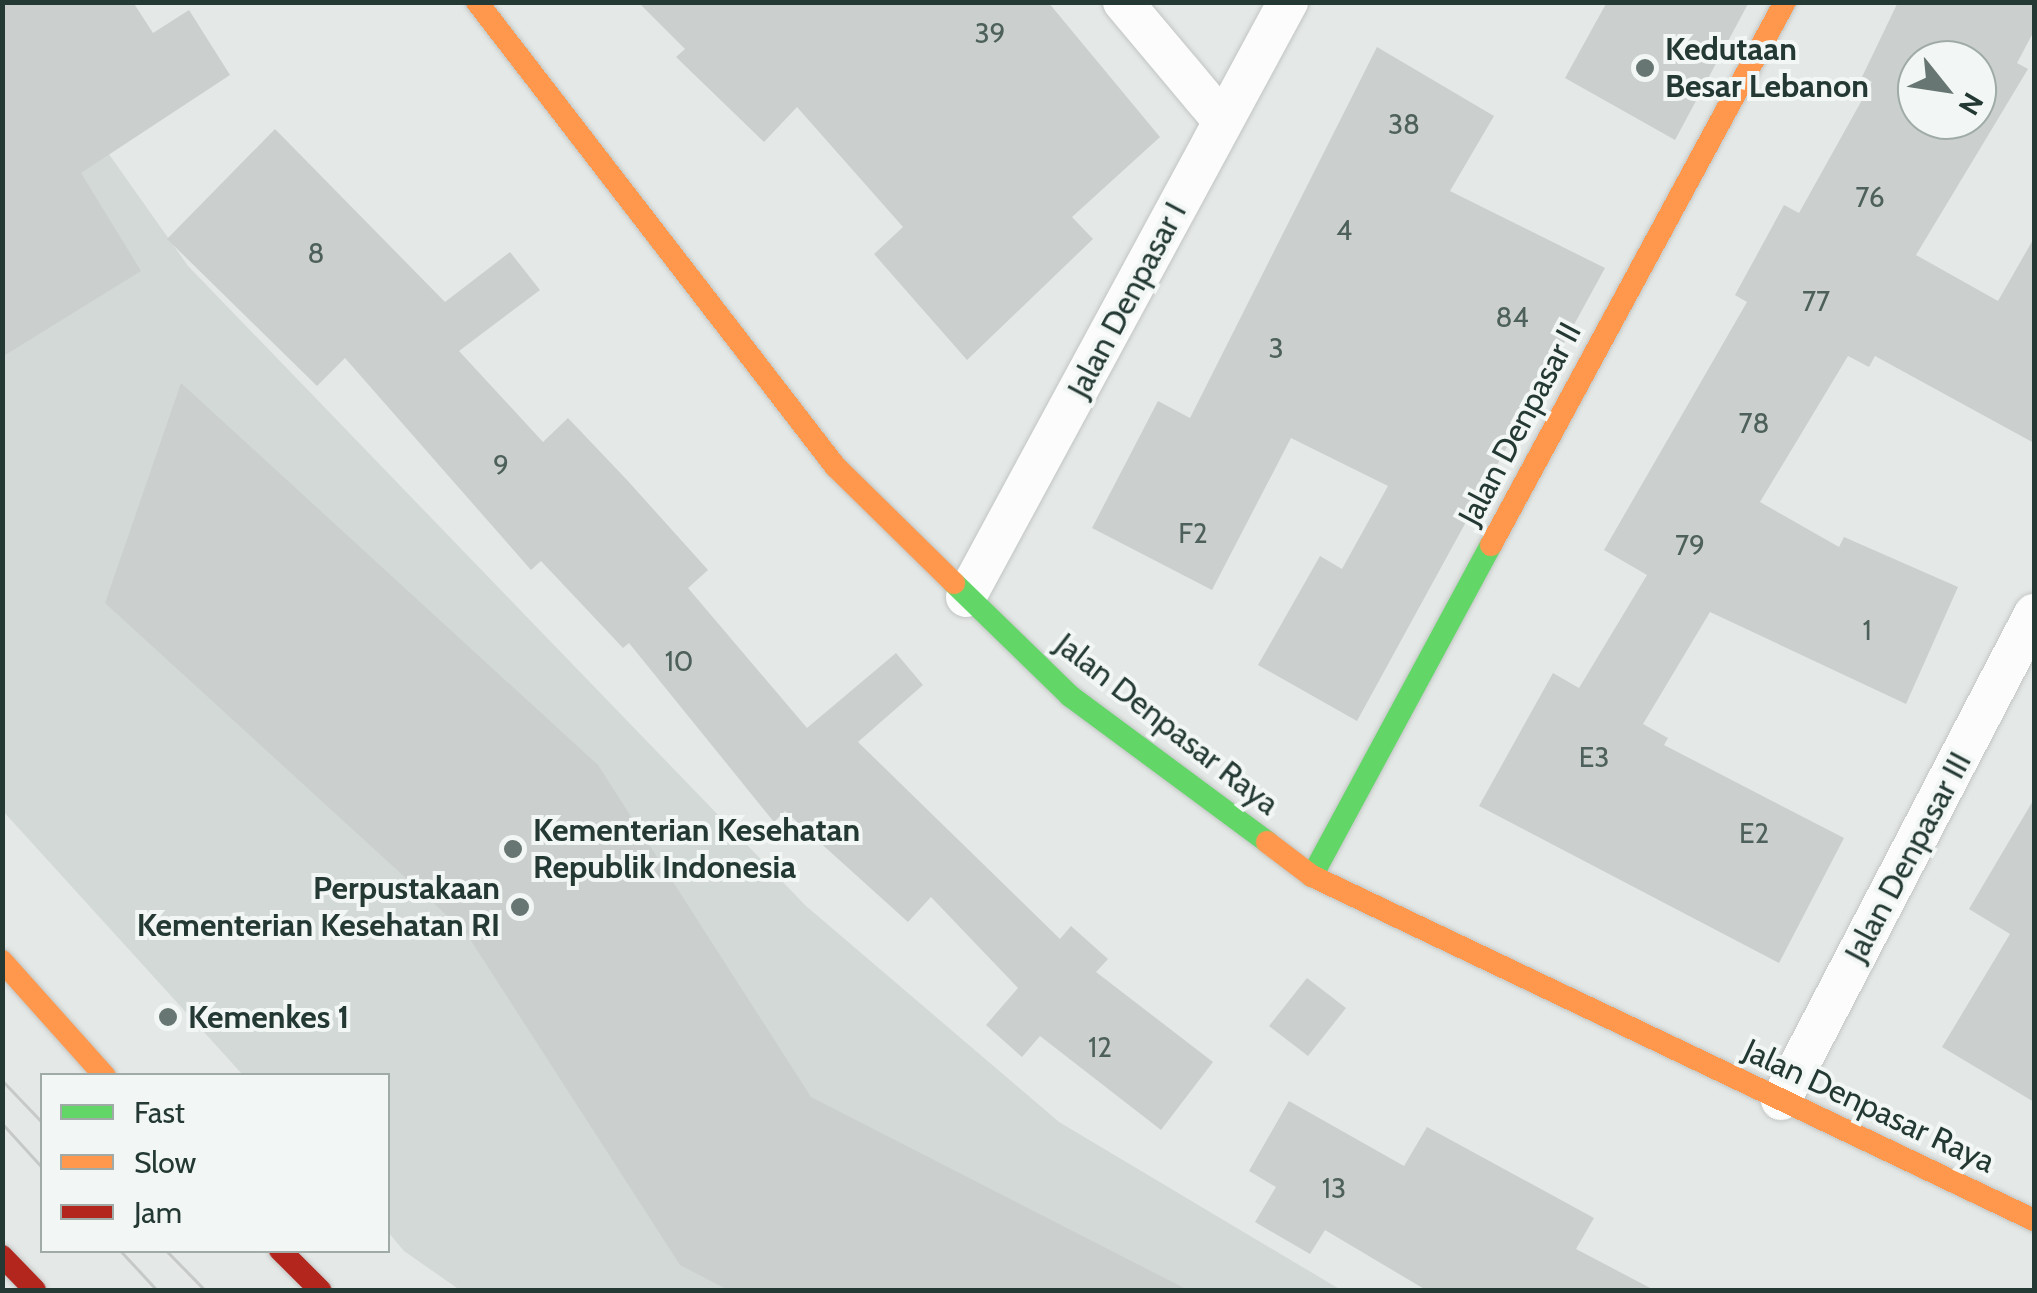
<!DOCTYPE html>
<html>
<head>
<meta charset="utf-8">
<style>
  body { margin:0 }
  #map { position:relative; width:2037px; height:1293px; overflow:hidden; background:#e4e8e6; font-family:Cabin,sans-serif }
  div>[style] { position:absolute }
  .built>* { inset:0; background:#d2d9d6 }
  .building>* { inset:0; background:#cbd0ce }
  .roads { filter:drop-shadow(0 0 2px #c1c5c3) drop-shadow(0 0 2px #c1c5c3) }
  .street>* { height:40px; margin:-20px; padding:0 20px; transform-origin:20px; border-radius:20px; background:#fbfcfb }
  .fast>* { height:22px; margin:-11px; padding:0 11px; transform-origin:11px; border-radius:11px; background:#63d668 }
  .slow>* { height:22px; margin:-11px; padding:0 11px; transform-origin:11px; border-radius:11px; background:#ff974d }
  .jam>* { height:22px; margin:-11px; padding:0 11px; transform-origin:11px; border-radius:11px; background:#b3261e }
  .tram>* { height:2.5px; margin:-1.25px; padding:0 1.25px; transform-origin:1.25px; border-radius:1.25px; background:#c7c9c9 }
  .dots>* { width:28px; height:28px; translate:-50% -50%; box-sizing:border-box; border:5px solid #f2f7f5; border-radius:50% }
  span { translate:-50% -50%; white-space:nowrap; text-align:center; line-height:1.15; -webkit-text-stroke:8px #f2f7f5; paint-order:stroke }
  .number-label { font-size:28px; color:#4e605b }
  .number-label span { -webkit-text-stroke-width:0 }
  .poi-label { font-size:32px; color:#243934; font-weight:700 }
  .left { translate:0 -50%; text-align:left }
  .right { translate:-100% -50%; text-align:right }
  .street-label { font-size:32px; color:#243934 }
  .frame { position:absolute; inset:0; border:5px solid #243934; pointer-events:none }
  .legend { position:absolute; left:40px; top:1073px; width:350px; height:180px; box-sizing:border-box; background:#f2f7f5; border:2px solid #a0aba8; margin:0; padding:12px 18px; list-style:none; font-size:30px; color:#243934 }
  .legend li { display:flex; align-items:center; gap:20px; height:50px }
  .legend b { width:50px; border:2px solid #a0aba8 }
  .north { position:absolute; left:1897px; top:40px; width:100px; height:100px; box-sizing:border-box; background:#f2f7f5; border:2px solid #a0aba8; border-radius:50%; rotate:120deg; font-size:28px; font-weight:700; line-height:40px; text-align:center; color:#243934 }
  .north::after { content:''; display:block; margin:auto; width:35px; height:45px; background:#677672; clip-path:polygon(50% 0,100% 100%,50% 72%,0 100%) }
</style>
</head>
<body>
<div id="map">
  <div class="built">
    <i style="clip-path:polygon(2px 3px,188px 266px,806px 906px,1059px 1122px,1341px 1290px,460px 1290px,404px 1251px,388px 1232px,388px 1076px,243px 1075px,3px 811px)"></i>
  </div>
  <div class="building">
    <i style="clip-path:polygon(2px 2px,133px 2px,153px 33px,189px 10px,230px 75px,81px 173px,141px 271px,2px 357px)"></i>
    <i style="clip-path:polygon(638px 2px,1048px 2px,1160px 137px,1072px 217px,1093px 239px,967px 360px,874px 254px,903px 227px,797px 107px,764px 142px,676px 57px,685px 49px)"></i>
    <i style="clip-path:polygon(1607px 2px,1749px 2px,1675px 140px,1565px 78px)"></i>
    <i style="clip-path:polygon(evenodd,1898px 2px,2034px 2px,2034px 31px,2017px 63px,2028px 69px,1916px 255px,1998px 301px,2034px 238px,2034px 443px,1875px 356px,1869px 367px,1848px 356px,1760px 502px,1839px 547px,1844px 537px,1958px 587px,1906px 704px,1710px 612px,1643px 724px,1668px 738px,1664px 745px,1844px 838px,1779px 963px,1479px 806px,1553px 673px,1579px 688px,1647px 575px,1604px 550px,1747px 302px,1735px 295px,1784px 205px,1799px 213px,1872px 82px,1862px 77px,1898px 2px,1917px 60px,1977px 60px,1977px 120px,1917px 120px,1917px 60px)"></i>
    <i style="clip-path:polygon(1377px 47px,1494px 116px,1450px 191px,1605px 268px,1357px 721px,1258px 665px,1320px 556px,1342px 569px,1388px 486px,1291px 438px,1212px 590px,1092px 528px,1158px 401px,1190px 418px)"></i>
    <i style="clip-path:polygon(275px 129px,445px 302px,510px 252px,540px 290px,459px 351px,543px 442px,568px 418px,627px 480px,708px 570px,688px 588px,807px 728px,896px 653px,923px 685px,858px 742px,1060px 939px,1071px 926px,1108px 959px,1096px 972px,1213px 1062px,1161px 1130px,1040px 1036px,1022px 1057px,986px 1025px,1018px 988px,931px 897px,908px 922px,785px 811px,774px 822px,629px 643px,623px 648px,541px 561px,531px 570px,345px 358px,317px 386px,167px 239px)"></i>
    <i style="clip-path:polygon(181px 383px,598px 765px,811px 1097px,1188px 1290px,728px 1290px,680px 1265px,466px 933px,105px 603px)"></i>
    <i style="clip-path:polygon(2034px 799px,2034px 1102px,1942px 1047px,2010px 934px,1969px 909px)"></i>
    <i style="clip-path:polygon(1307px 978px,1346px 1008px,1308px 1056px,1269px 1026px)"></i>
    <i style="clip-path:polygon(1289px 1101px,1404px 1166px,1427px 1127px,1594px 1218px,1576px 1249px,1654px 1290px,1426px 1290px,1325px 1230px,1310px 1254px,1255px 1222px,1276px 1187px,1249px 1171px)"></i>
  </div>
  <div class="roads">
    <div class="street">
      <i style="left:1123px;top:2px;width:155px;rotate:50deg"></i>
      <i style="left:966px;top:597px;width:677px;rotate:-61.58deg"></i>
      <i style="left:1781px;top:1100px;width:548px;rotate:-62.5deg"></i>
    </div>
    <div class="fast">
      <i style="left:954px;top:583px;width:162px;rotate:44.2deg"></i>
      <i style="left:1070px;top:696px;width:245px;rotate:36.5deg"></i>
      <i style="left:1312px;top:876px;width:376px;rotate:-61.6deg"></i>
    </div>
    <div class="slow">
      <i style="left:477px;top:2px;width:586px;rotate:52.35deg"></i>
      <i style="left:835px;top:466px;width:167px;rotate:44.5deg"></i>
      <i style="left:1491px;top:545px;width:617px;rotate:-61.57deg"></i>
      <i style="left:1267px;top:842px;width:56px;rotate:37.1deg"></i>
      <i style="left:1312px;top:876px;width:800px;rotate:25.48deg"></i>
      <i style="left:2px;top:961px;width:154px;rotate:48.2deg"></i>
    </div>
    <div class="jam">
      <i style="left:280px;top:1250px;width:57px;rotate:45deg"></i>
      <i style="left:2px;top:1256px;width:47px;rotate:45.9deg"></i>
    </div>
  </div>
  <div class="tram">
    <i style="left:2px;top:1080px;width:58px;rotate:46.4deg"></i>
    <i style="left:2px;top:1123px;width:59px;rotate:47.7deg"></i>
    <i style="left:120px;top:1250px;width:54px;rotate:47.2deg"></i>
    <i style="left:166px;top:1250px;width:56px;rotate:45.7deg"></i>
  </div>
  <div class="dots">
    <i style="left:1645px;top:68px;background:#677672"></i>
    <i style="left:513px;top:849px;background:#677672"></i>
    <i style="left:520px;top:907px;background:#677672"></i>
    <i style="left:168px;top:1017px;background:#677672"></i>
  </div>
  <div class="number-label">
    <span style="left:990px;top:33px">39</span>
    <span style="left:1404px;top:124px">38</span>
    <span style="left:1870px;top:197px">76</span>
    <span style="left:1344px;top:230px">4</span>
    <span style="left:316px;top:253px">8</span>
    <span style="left:1816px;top:301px">77</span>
    <span style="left:1512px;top:317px">84</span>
    <span style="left:1276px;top:348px">3</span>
    <span style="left:1754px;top:423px">78</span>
    <span style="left:501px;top:465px">9</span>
    <span style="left:1193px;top:533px">F2</span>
    <span style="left:1690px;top:545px">79</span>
    <span style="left:1867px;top:630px">1</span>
    <span style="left:679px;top:661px">10</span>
    <span style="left:1594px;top:757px">E3</span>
    <span style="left:1754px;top:833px">E2</span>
    <span style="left:1100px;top:1047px">12</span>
    <span style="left:1334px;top:1188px">13</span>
  </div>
  <div class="poi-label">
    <span class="left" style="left:1665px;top:68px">Kedutaan<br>Besar Lebanon</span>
    <span class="left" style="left:533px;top:849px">Kementerian Kesehatan<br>Republik Indonesia</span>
    <span class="right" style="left:500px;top:907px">Perpustakaan<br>Kementerian Kesehatan RI</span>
    <span class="left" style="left:188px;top:1017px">Kemenkes 1</span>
  </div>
  <div class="street-label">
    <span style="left:1127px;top:300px;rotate:-62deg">Jalan Denpasar I</span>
    <span style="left:1520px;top:424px;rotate:-62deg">Jalan Denpasar II</span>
    <span style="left:1167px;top:724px;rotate:38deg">Jalan Denpasar Raya</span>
    <span style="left:1908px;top:857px;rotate:-62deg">Jalan Denpasar III</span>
    <span style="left:1869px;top:1106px;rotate:25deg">Jalan Denpasar Raya</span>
  </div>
  <div class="frame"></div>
  <ul class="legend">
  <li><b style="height:12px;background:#63d668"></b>Fast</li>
  <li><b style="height:12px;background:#ff974d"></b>Slow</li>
  <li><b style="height:12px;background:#b3261e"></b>Jam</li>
  </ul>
  <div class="north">N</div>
</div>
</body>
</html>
